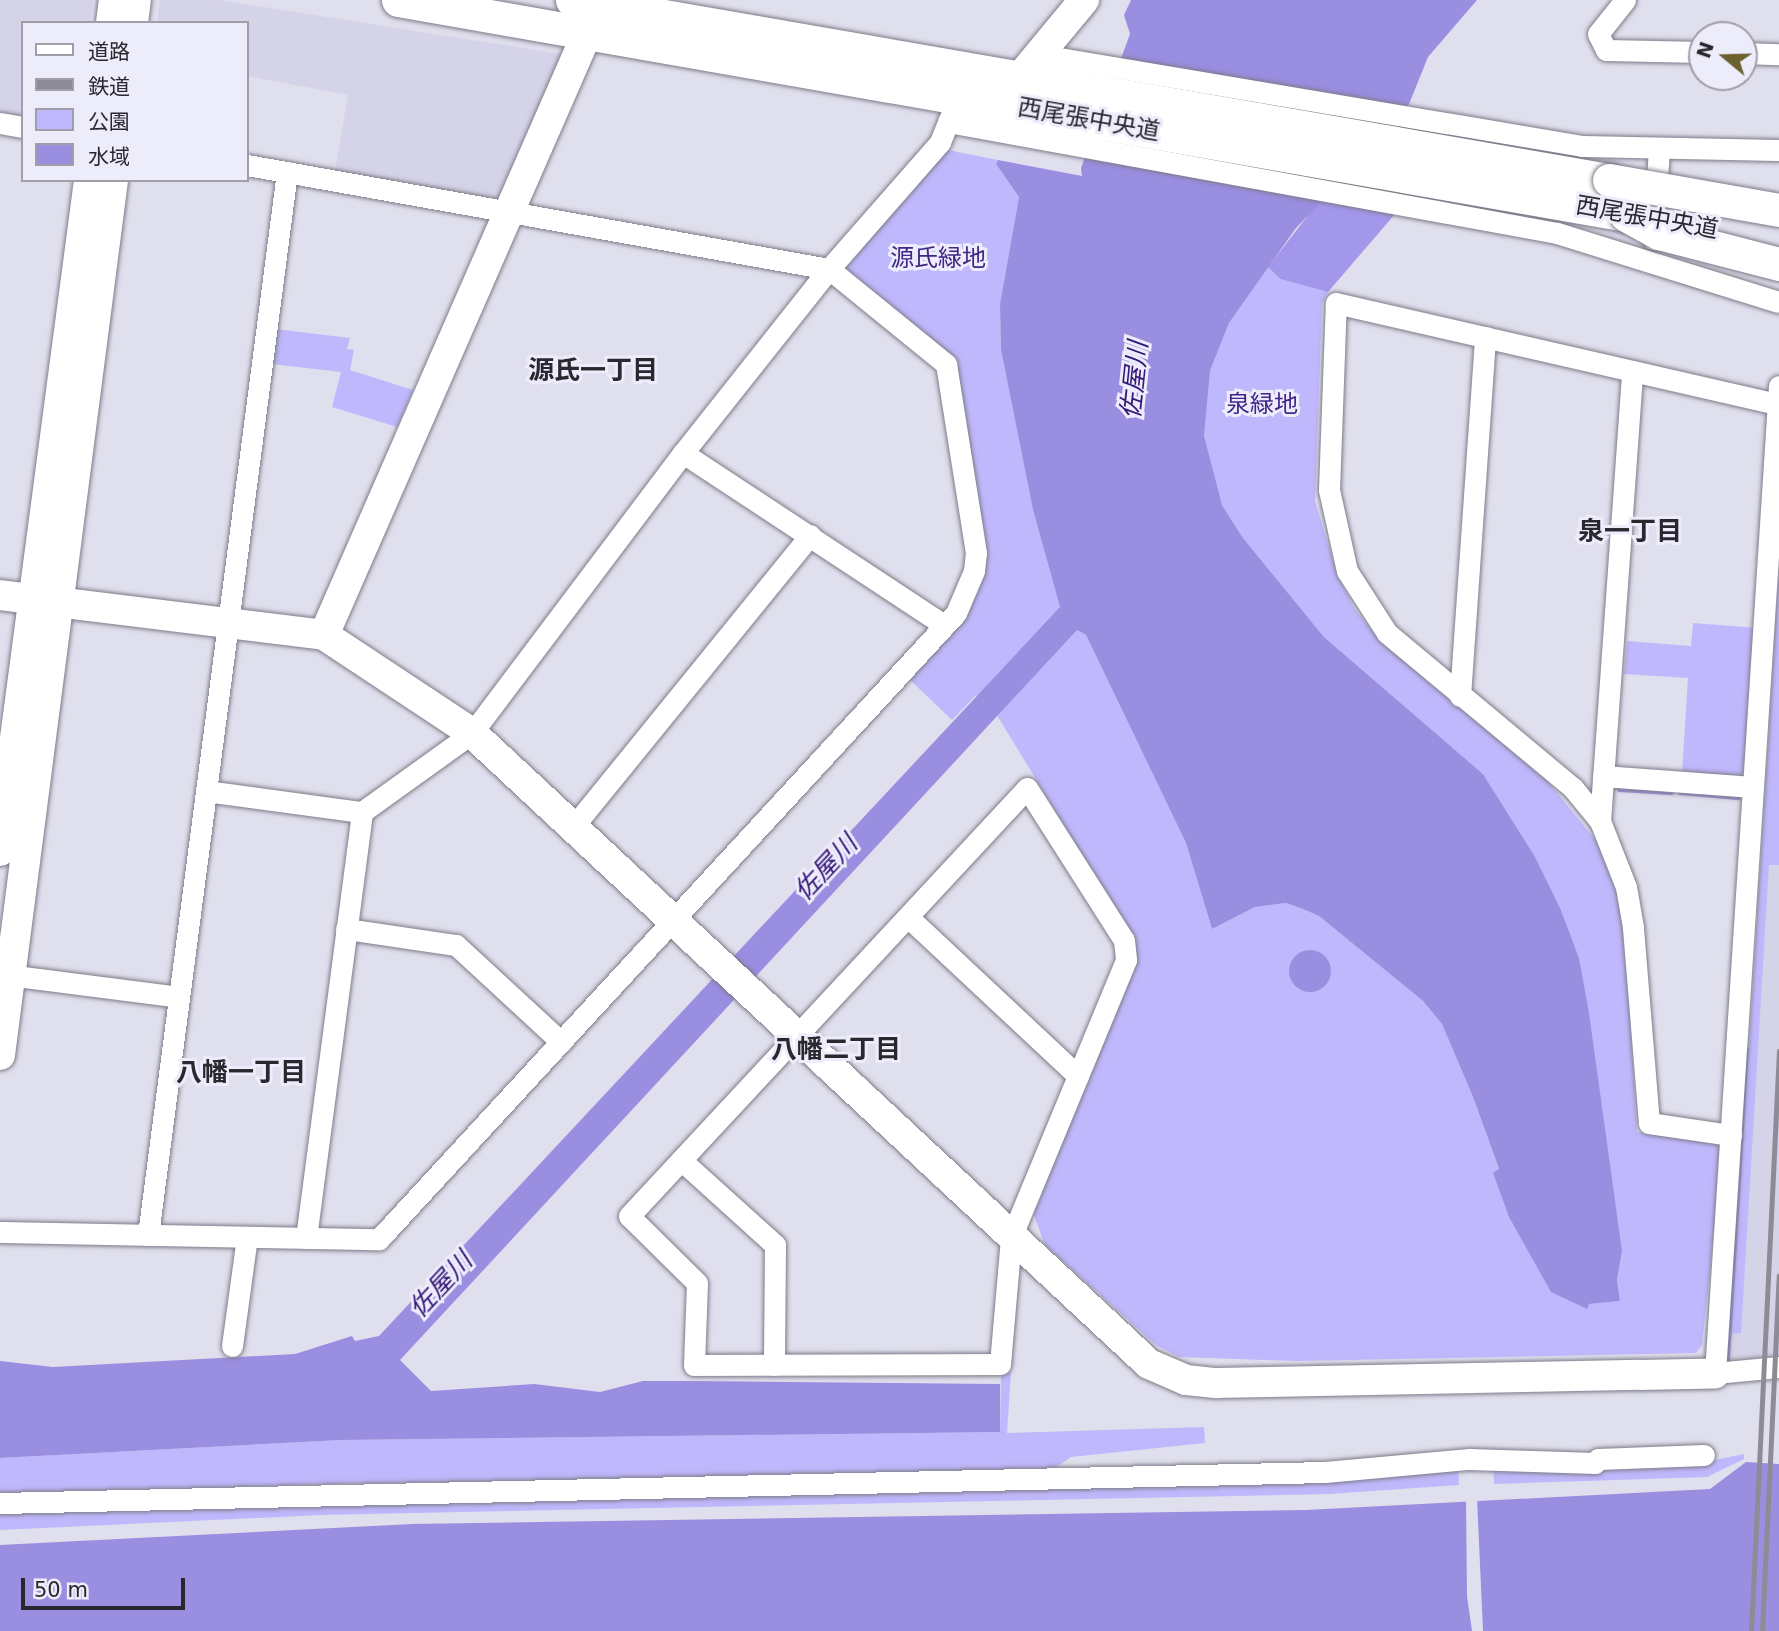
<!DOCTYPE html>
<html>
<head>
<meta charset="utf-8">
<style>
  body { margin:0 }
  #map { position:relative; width:1779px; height:1631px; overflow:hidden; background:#e0dfed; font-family:"DejaVu Sans","Noto Sans JP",sans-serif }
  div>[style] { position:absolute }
  .built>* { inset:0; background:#d4d3e7 }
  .green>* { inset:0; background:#c0b8fc }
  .forest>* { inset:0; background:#a397eb }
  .water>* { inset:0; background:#9a8ee1 }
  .round { border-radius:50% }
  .pier>* { inset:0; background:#e0dfed }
  .stream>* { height:6px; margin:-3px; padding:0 3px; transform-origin:3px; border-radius:3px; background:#9a8ee1 }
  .roads { filter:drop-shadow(0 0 2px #7d7c89) drop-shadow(0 0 2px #7d7c89) }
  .street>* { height:21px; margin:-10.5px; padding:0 10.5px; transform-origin:10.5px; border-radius:10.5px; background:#fff }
  .secondary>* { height:30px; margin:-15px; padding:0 15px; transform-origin:15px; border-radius:15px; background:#fff }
  .primary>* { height:33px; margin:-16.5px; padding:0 16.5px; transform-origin:16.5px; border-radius:16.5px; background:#fff }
  .rail>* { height:5px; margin:-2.5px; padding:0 2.5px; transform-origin:2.5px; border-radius:2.5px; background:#8d8c96 }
  .bridges { filter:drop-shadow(0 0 2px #7d7c89) drop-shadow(0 0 2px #7d7c89) }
  .primary-bridge>* { height:33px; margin:-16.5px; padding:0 16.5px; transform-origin:16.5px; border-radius:16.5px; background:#fff }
  span { translate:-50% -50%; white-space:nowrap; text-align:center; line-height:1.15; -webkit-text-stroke:6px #edecfb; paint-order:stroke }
  .street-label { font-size:24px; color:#29282e }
  .park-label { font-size:24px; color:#402686 }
  .neighbourhood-label { font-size:26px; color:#29282e; font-weight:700 }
  .water-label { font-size:26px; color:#351777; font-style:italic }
  .legend { position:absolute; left:21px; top:21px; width:228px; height:161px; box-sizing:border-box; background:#edecfb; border:2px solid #9f9ea9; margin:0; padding:9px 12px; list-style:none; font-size:21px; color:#29282e }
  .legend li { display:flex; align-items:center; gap:14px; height:35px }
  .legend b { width:35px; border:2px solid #9f9ea9 }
  .north { position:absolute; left:1688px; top:21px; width:70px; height:70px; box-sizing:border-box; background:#edecfb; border:2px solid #9f9ea9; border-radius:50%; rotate:289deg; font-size:19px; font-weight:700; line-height:28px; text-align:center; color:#29282e }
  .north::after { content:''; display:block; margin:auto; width:24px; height:32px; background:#6b612d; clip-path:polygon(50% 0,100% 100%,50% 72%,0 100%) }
  .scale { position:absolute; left:21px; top:1578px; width:164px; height:32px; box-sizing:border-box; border:4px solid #29282e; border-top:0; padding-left:9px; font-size:21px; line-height:24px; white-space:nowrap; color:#29282e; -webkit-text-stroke:5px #edecfb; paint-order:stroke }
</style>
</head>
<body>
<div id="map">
  <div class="built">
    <i style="clip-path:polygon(0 0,93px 0,90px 23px,23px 23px,23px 119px,0 115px)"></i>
    <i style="clip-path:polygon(160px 0,220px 0,561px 54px,500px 195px,492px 200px,335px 172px,348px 95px,247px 76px,247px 23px,157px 23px)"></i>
    <i style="clip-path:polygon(1779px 569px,1779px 1359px,1729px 1364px,1731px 1334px)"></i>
  </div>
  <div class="green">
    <i style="clip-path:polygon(948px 150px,998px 160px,996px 164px,1019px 197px,1000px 304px,1001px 350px,1033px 510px,1060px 607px,1077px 630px,1086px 635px,1186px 843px,1212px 929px,1255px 907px,1286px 903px,1303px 909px,1319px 916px,1423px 1001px,1442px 1024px,1473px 1097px,1499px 1170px,1509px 1216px,1587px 1308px,1588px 1304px,1620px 1301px,1617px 1280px,1622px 1251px,1579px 958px,1534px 855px,1483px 774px,1324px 637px,1243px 538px,1222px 505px,1211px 472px,1204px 436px,1205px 403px,1210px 371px,1229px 323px,1268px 267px,1280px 279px,1328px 292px,1322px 304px,1315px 501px,1337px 574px,1354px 608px,1382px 643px,1537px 768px,1597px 842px,1617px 893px,1625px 933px,1637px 1132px,1715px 1143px,1723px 1148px,1702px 1345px,1696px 1353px,1296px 1361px,1179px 1357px,1156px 1345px,1045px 1245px,1033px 1213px,1135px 959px,1131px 935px,998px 717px,976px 695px,952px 720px,909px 679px,962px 621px,977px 594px,987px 551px,954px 358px,849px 273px,846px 261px)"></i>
    <i style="clip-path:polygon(276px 329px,350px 338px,347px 349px,354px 350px,350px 370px,413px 390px,397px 427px,332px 407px,341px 372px,271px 364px)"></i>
    <i style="clip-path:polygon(1779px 569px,1779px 865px,1769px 865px,1741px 1333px,1731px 1334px)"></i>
    <i style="clip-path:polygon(1693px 623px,1757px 628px,1744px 772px,1740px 776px,1682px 773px,1688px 678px,1624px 674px,1627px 641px,1691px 646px)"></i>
    <i style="clip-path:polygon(1001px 1371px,1011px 1372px,1007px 1433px,1204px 1427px,1205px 1443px,1071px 1457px,1049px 1472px,332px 1484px,0 1495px,0 1458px,341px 1440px,1000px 1432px)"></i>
    <i style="clip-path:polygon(1744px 1454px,1744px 1459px,1707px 1477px,1494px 1484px,1493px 1465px,1710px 1461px)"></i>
    <i style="clip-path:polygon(1458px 1466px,1459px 1485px,1329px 1494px,321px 1515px,0 1530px,0 1513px)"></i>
  </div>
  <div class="forest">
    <i style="clip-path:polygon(1319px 201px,1395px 214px,1328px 292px,1280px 279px,1268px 267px)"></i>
  </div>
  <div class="water">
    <i style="clip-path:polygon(1131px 0,1477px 0,1428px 57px,1405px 114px,1296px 228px,1229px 323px,1210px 371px,1204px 436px,1222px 505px,1243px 538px,1324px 637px,1483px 774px,1534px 855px,1560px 908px,1579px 958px,1589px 1013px,1622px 1251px,1617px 1280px,1620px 1301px,1589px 1304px,1587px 1309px,1551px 1292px,1509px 1217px,1493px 1173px,1499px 1169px,1473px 1097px,1442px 1024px,1423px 1001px,1319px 916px,1303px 909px,1286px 903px,1255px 907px,1212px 929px,1186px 843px,1086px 635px,1077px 630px,400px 1360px,431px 1391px,534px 1384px,600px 1392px,643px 1381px,694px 1381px,1000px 1384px,1000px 1432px,341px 1440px,0 1458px,0 1361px,53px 1367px,295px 1354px,352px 1336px,355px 1341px,379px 1336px,1060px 607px,1033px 510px,1001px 350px,1000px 304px,1019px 197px,996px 164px,998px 160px,1082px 176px,1081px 168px,1130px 34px,1124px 15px)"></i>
    <i class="round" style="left:1289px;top:950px;width:42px;height:42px"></i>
    <i style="clip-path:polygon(1746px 1462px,1779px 1464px,1779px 1631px,0 1631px,0 1545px,412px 1524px,1306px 1510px,1710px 1489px)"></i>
  </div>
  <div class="pier">
    <i style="clip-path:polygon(1466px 1498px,1477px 1498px,1483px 1631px,1472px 1631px,1467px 1596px)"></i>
  </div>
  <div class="stream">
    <i style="left:1620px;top:789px;width:51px;rotate:3.4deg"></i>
    <i style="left:1681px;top:792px;width:57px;rotate:5deg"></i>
    <i style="left:1727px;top:1359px;width:310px;rotate:-86.5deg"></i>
  </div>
  <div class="roads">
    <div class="street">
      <i style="left:1625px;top:0;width:43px;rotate:128.5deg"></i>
      <i style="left:1598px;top:34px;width:18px;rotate:63deg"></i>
      <i style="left:1606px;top:50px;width:96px;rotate:1.2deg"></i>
      <i style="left:1744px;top:53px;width:35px;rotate:2deg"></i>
      <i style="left:1036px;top:54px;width:554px;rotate:9.56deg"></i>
      <i style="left:1582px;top:146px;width:197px;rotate:1.2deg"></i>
      <i style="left:948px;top:122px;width:619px;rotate:10.33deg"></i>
      <i style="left:1557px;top:233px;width:232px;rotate:17.3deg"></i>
      <i style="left:0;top:123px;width:23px;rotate:10deg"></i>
      <i style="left:1653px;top:239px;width:91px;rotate:-86.2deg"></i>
      <i style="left:1779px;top:386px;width:989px;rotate:93.71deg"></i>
      <i style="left:1715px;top:1373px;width:64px;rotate:-5.4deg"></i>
      <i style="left:683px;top:453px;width:313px;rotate:33.4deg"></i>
      <i style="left:1460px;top:696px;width:360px;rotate:-86deg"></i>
      <i style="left:1603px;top:776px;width:150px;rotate:4.2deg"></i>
      <i style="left:1027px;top:788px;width:180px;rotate:57.5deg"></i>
      <i style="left:1124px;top:940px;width:20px;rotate:84deg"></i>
      <i style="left:1126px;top:960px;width:301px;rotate:112.5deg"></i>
      <i style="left:1011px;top:1238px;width:126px;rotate:95deg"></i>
      <i style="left:1000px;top:1364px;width:306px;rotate:179.8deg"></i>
      <i style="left:694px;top:1365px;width:82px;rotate:-87.9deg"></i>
      <i style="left:697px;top:1283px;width:95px;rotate:-135.4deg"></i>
      <i style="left:629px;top:1216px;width:584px;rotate:-47.08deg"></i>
      <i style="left:206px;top:791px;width:157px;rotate:7.7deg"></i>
      <i style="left:362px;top:812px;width:135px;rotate:-35.7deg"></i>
      <i style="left:472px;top:733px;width:351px;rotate:-53deg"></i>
      <i style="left:683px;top:453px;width:235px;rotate:-51.6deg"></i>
      <i style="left:829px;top:269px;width:169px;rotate:-48.8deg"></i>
      <i style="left:940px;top:142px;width:48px;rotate:-67.8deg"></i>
      <i style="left:1600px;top:821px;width:451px;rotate:-85.9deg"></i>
      <i style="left:573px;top:827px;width:376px;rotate:-50.9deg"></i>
      <i style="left:908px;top:917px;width:233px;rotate:43.1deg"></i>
      <i style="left:346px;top:929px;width:111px;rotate:8.3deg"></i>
      <i style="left:456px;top:945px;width:143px;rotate:42.7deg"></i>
      <i style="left:0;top:974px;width:180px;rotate:7.3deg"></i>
      <i style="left:1731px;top:1135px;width:83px;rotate:-171.7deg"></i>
      <i style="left:1649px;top:1123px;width:197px;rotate:-94.7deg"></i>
      <i style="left:1633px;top:927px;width:41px;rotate:-99.9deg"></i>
      <i style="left:1626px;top:887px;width:71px;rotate:-111.5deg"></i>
      <i style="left:1600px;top:821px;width:43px;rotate:-129.3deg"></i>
      <i style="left:1573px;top:788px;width:242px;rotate:-140.2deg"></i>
      <i style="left:1387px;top:633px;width:74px;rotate:-122.8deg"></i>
      <i style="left:1347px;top:571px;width:83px;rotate:-102.5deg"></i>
      <i style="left:1329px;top:490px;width:187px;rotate:-87.9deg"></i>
      <i style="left:1336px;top:303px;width:453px;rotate:12.9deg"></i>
      <i style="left:681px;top:1160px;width:127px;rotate:42.1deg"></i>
      <i style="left:775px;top:1245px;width:120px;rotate:90.5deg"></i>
      <i style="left:0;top:1232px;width:379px;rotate:1.1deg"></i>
      <i style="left:379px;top:1239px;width:851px;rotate:-47.33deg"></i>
      <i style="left:956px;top:613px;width:46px;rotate:-66.8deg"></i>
      <i style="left:974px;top:571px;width:18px;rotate:-84deg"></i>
      <i style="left:976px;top:553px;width:191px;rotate:-99deg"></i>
      <i style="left:946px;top:364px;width:151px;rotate:-140.9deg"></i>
      <i style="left:829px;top:269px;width:591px;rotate:-169.87deg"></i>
      <i style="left:148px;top:1235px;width:1072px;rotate:-82.55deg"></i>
      <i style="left:306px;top:1238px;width:430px;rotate:-82.5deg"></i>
      <i style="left:232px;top:1346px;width:110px;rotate:-82.2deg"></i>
      <i style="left:0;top:1503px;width:1325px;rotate:-1.34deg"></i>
      <i style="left:1325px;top:1472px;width:145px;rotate:-5.2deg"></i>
      <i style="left:1469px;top:1459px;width:126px;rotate:1.8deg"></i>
      <i style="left:1595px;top:1463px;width:5px;rotate:-53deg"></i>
      <i style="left:1598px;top:1459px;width:106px;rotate:-2.2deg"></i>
    </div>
    <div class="secondary">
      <i style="left:111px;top:23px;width:23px;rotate:-83deg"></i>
      <i style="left:133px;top:23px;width:23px;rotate:-83deg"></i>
      <i style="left:1021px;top:76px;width:99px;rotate:-50.3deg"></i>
      <i style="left:0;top:595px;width:326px;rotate:7deg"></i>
      <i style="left:324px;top:635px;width:178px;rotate:33.5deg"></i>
      <i style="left:472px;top:733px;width:925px;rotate:42.99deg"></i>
      <i style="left:1149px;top:1364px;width:40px;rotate:23.4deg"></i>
      <i style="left:1186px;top:1380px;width:30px;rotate:6deg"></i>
      <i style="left:1216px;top:1383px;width:499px;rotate:-1.1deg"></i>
      <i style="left:324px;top:635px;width:679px;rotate:-66.38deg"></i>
      <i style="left:0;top:851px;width:677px;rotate:-82.44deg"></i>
      <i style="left:0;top:1055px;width:882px;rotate:-82.64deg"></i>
    </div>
    <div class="primary">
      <i style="left:398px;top:0;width:1247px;rotate:9.93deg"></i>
      <i style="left:572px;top:0;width:1053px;rotate:9.85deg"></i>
    </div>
  </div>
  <div class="rail">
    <i style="left:1751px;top:1631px;width:581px;rotate:-87.24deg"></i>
    <i style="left:1762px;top:1631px;width:356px;rotate:-87.3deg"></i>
  </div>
  <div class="bridges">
    <div class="primary-bridge">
      <i style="left:1609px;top:180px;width:173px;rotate:10deg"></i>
      <i style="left:1626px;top:215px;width:38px;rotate:29deg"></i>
      <i style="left:1659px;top:233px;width:124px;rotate:14.5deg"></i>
    </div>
  </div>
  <div class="street-label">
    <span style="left:1089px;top:120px;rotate:10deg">西尾張中央道</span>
    <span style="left:1647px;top:218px;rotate:10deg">西尾張中央道</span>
  </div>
  <div class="park-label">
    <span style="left:938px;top:259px">源氏緑地</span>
    <span style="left:1262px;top:405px">泉緑地</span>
  </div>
  <div class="neighbourhood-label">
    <span style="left:593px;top:371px">源氏一丁目</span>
    <span style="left:1630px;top:532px">泉一丁目</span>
    <span style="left:836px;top:1050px">八幡二丁目</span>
    <span style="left:241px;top:1073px">八幡一丁目</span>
  </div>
  <div class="water-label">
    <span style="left:1135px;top:380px;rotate:-84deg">佐屋川</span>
    <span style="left:826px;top:868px;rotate:-47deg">佐屋川</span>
    <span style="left:441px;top:1285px;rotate:-47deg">佐屋川</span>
  </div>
  <ul class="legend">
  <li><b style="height:9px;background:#fff"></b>道路</li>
  <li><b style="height:9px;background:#8d8c96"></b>鉄道</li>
  <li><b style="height:19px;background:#c0b8fc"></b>公園</li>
  <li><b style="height:19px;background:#9a8ee1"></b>水域</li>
  </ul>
  <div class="north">N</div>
  <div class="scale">50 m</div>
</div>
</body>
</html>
